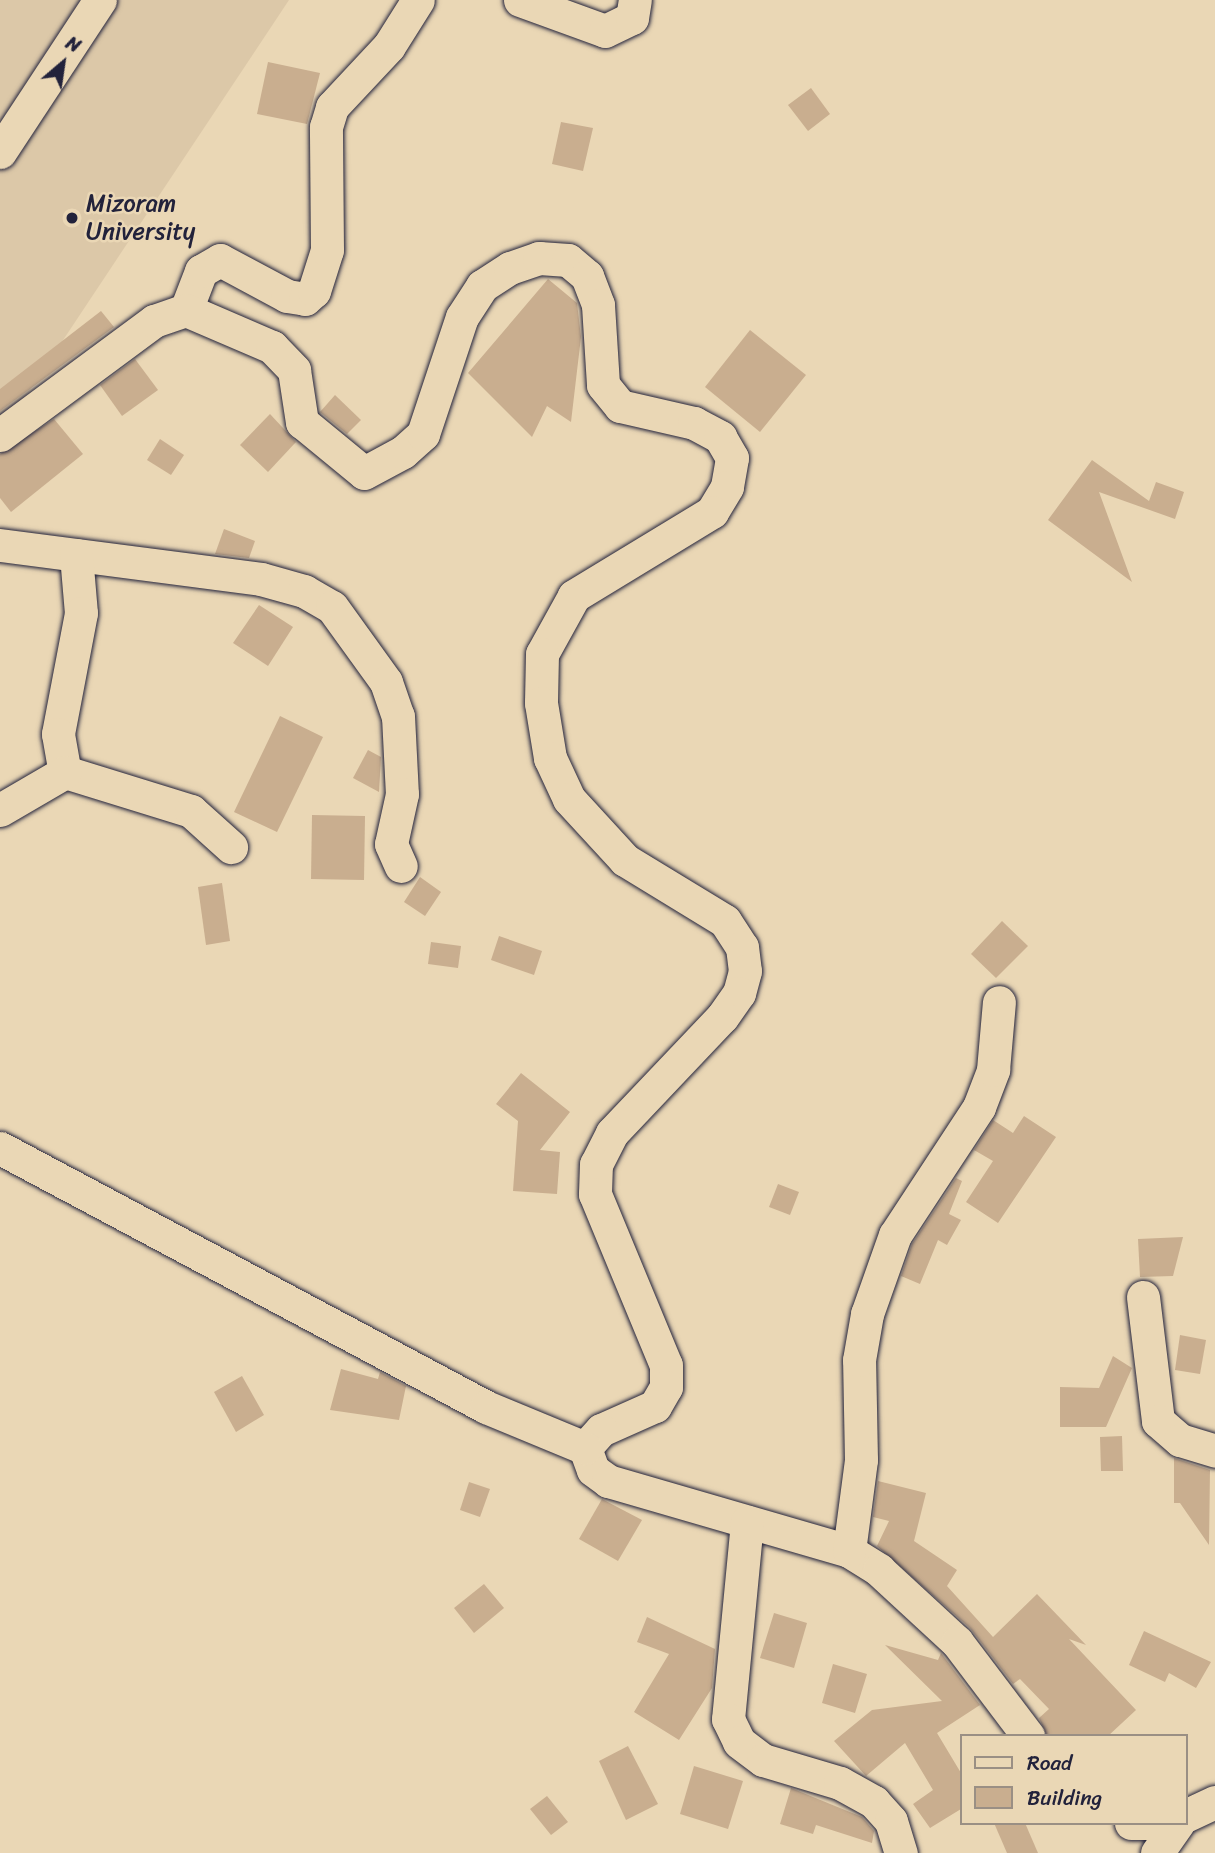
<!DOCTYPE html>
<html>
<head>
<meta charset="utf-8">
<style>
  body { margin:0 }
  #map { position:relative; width:1215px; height:1853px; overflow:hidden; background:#ead7b5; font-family:Sriracha,sans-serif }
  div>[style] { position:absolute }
  .built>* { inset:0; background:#dcc8a8 }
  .building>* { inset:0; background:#c9ae8f }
  .roads { filter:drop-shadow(0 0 2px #22223b) drop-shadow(0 0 2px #22223b) }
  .minor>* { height:33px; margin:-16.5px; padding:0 16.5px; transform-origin:16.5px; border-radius:16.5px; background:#ead7b5 }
  .dots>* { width:19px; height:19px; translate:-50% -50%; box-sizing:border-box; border:4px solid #ead7b5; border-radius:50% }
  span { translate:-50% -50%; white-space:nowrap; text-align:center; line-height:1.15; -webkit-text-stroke:5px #ead7b5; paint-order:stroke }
  .poi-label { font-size:24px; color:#22223b }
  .left { translate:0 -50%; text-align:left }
  .legend { position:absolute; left:960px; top:1734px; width:228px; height:91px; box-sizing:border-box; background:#ead7b5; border:2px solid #9a8f84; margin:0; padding:9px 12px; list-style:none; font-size:21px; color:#22223b }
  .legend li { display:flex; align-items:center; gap:14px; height:35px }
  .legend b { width:35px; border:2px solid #9a8f84 }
  .north { position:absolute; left:28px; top:28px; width:70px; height:70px; -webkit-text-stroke:5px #ead7b5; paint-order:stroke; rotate:29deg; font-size:19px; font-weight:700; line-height:28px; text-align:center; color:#22223b }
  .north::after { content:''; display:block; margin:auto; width:24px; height:32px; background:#22223b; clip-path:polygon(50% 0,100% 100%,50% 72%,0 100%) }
</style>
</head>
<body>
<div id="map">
  <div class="built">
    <i style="clip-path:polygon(0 0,289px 0,0 435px)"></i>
  </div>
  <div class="building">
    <i style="clip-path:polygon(268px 62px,320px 73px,307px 124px,257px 114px)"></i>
    <i style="clip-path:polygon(811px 88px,830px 114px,808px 131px,788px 105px)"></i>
    <i style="clip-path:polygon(561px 122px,593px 128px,583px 171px,552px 164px)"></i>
    <i style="clip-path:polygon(548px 279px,577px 303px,581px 337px,571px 422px,547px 406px,532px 437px,468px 373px)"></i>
    <i style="clip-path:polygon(101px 311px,114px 327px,0 411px,0 389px)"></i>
    <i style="clip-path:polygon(750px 330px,806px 375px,760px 432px,705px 387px)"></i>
    <i style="clip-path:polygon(135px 359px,158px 390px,122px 416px,100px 385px)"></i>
    <i style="clip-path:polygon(335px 395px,361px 420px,347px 434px,320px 412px)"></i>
    <i style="clip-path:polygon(270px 414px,296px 442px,268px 472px,240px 445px)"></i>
    <i style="clip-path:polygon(54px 419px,83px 454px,11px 512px,0 498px,0 454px)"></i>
    <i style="clip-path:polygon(160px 439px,184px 455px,171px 475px,147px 460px)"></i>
    <i style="clip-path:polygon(1092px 460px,1149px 501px,1156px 482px,1184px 492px,1175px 519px,1099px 492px,1132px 582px,1048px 520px)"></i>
    <i style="clip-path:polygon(224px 529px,255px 541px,249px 558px,215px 554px)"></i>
    <i style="clip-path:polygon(259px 605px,293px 627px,268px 666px,233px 643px)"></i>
    <i style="clip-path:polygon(280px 716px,323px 737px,277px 832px,234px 812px)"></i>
    <i style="clip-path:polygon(368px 750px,381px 757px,379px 792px,353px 778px)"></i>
    <i style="clip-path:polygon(312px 815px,365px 816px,364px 880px,311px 879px)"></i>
    <i style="clip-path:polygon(420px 877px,441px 892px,425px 916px,404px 902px)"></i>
    <i style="clip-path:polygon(222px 883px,230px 941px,206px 945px,198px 887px)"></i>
    <i style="clip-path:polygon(1002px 921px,1028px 946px,996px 978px,971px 954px)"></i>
    <i style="clip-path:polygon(499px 936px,542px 951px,534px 975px,491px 960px)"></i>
    <i style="clip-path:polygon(431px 942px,461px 946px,458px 968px,428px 964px)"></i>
    <i style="clip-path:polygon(521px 1073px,570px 1112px,540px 1150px,560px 1152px,557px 1194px,513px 1191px,518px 1121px,496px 1104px)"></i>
    <i style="clip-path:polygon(1024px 1116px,1056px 1137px,998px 1223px,966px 1202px,993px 1161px,974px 1150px,993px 1120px,1013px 1133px)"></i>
    <i style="clip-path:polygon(956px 1178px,962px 1181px,949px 1214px,961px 1220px,947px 1245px,938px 1240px,920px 1284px,901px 1276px,912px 1244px)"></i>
    <i style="clip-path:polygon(778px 1184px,799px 1192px,790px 1215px,769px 1207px)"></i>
    <i style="clip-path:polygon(1183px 1237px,1173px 1276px,1140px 1277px,1138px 1239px)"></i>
    <i style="clip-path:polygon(1180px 1335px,1206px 1340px,1200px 1374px,1175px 1370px)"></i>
    <i style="clip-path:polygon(1113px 1356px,1132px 1368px,1106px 1427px,1060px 1427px,1060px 1387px,1099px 1388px)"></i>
    <i style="clip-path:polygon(341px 1369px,378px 1379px,380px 1372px,406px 1386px,399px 1420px,330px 1410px)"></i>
    <i style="clip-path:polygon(242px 1376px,264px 1415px,236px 1432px,214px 1392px)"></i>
    <i style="clip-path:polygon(1122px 1436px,1123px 1471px,1101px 1471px,1100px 1437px)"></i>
    <i style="clip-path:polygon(1174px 1458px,1210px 1470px,1209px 1545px,1180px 1503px,1174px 1503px)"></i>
    <i style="clip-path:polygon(878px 1481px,926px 1493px,914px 1541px,957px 1570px,947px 1586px,993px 1637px,1037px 1594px,1086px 1645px,1069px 1639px,1136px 1710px,1108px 1736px,1047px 1736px,1039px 1718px,1049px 1709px,1020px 1679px,1013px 1684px,970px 1628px,877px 1546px,889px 1521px,873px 1517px)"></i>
    <i style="clip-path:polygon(469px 1482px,490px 1489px,480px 1517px,460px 1510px)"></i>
    <i style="clip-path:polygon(602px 1499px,642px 1520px,618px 1561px,579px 1539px)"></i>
    <i style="clip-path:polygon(484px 1584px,504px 1608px,474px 1633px,454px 1608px)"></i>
    <i style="clip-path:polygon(774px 1613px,807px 1623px,794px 1668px,760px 1658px)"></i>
    <i style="clip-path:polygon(647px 1617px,715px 1649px,712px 1688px,679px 1740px,634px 1712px,669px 1654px,637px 1642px)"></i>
    <i style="clip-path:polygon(1144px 1631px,1211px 1662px,1196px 1688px,1169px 1673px,1165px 1682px,1129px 1665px)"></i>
    <i style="clip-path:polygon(885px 1645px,938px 1660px,941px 1653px,980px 1705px,937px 1733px,961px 1773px,961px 1809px,930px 1828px,913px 1804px,933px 1790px,905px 1743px,866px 1776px,834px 1741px,872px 1710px,942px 1701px)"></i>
    <i style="clip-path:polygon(833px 1664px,867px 1674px,855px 1713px,822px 1703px)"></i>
    <i style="clip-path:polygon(628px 1746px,658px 1804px,626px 1820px,599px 1761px)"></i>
    <i style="clip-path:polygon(694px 1766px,743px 1781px,728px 1829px,680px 1814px)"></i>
    <i style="clip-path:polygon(791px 1788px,862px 1817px,874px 1831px,872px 1843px,816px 1825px,813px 1834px,780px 1824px)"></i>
    <i style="clip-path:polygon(547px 1796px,568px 1822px,551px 1835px,530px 1809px)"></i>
    <i style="clip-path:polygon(994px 1823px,1025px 1823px,1038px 1853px,1007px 1853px)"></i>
  </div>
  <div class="roads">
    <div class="minor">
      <i style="left:520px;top:0;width:90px;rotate:20deg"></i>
      <i style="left:605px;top:31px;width:30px;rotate:-26deg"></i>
      <i style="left:632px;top:18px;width:18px;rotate:-81deg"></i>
      <i style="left:0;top:152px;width:182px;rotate:-56.7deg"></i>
      <i style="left:186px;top:310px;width:42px;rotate:-69deg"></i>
      <i style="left:201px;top:271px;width:22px;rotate:-30deg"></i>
      <i style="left:220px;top:260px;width:76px;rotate:28.2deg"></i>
      <i style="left:287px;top:296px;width:18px;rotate:9deg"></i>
      <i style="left:305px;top:299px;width:12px;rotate:-42deg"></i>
      <i style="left:314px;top:291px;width:43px;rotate:-72.4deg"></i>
      <i style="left:327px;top:250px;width:123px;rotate:-90.5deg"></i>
      <i style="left:326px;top:127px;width:21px;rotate:-73deg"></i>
      <i style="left:332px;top:107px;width:83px;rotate:-46.9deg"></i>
      <i style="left:389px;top:46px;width:54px;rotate:-57.8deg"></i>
      <i style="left:0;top:435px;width:192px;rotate:-36.5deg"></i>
      <i style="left:154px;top:321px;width:34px;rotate:-19deg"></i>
      <i style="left:186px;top:310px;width:94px;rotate:23.3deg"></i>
      <i style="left:272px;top:347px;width:32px;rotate:46deg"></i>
      <i style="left:294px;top:370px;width:53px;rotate:81.3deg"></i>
      <i style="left:302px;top:422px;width:80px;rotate:39.4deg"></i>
      <i style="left:364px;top:473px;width:44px;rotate:-28.3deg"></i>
      <i style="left:403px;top:452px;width:27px;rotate:-42deg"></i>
      <i style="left:423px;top:434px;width:123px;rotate:-71.6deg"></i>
      <i style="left:462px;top:317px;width:37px;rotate:-57deg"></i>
      <i style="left:482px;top:286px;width:33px;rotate:-33deg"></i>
      <i style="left:510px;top:268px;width:31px;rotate:-19deg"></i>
      <i style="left:539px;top:258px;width:29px;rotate:4deg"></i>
      <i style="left:568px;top:260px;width:25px;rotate:40deg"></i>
      <i style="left:587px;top:276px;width:31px;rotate:69deg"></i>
      <i style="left:598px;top:305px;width:80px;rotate:86.4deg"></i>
      <i style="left:603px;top:385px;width:27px;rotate:51deg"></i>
      <i style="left:620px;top:406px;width:76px;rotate:12.9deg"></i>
      <i style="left:694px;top:423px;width:30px;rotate:28deg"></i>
      <i style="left:720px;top:437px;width:24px;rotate:60deg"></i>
      <i style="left:732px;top:458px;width:29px;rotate:100deg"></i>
      <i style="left:727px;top:487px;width:29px;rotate:121deg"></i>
      <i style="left:712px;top:512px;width:162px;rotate:148.7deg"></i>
      <i style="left:574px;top:596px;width:66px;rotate:118.9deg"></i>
      <i style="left:542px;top:654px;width:49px;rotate:91.2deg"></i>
      <i style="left:541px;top:703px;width:56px;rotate:80.7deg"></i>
      <i style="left:550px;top:758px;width:45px;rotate:65.1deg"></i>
      <i style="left:569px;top:799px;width:83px;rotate:47.4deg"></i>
      <i style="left:625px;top:860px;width:117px;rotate:31.4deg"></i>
      <i style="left:725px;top:921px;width:31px;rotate:57deg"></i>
      <i style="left:742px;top:947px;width:24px;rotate:83deg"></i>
      <i style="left:745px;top:971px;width:23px;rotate:105deg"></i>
      <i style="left:739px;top:993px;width:29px;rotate:125deg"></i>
      <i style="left:722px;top:1017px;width:160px;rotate:133.5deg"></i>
      <i style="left:612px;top:1133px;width:35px;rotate:117deg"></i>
      <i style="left:596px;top:1164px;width:30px;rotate:92deg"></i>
      <i style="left:595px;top:1194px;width:185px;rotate:67.5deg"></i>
      <i style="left:666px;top:1365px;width:22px;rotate:90deg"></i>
      <i style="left:666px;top:1387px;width:22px;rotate:120deg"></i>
      <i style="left:655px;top:1406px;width:59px;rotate:156deg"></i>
      <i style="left:601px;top:1430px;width:24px;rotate:132deg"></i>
      <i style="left:585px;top:1448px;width:23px;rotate:70deg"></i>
      <i style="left:593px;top:1470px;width:19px;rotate:36deg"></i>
      <i style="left:608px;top:1481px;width:251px;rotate:16.2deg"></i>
      <i style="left:849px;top:1551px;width:36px;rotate:32deg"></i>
      <i style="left:879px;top:1570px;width:106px;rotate:42.7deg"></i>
      <i style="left:957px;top:1642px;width:118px;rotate:52.9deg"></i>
      <i style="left:0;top:545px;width:263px;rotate:7.4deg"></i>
      <i style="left:261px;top:579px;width:45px;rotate:15.6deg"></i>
      <i style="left:304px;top:591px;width:32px;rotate:30deg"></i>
      <i style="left:332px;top:607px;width:92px;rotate:54.2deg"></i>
      <i style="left:386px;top:682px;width:36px;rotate:71deg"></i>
      <i style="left:398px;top:716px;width:78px;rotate:87.1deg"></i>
      <i style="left:402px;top:794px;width:51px;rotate:102.4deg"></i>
      <i style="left:391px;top:844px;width:24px;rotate:66deg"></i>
      <i style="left:76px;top:555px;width:58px;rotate:85.1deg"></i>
      <i style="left:81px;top:613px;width:123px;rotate:100.8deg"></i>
      <i style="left:58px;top:734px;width:39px;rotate:80deg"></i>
      <i style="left:65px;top:772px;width:132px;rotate:17.2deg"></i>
      <i style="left:191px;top:811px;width:54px;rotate:42deg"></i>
      <i style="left:0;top:810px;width:75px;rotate:-30.3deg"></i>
      <i style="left:0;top:1148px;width:551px;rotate:28.05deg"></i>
      <i style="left:486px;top:1407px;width:107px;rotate:22.5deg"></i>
      <i style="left:1143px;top:1297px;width:125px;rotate:83.1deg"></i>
      <i style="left:1158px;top:1421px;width:29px;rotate:41deg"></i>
      <i style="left:1180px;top:1440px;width:37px;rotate:17deg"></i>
      <i style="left:747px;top:1522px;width:198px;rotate:95.5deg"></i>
      <i style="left:728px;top:1719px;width:25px;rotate:64deg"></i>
      <i style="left:739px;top:1742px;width:30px;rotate:37deg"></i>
      <i style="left:763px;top:1760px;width:80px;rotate:16.6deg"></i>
      <i style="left:840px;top:1783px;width:39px;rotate:29deg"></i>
      <i style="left:874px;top:1802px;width:25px;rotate:48deg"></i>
      <i style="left:891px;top:1821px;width:34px;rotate:73deg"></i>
      <i style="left:849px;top:1551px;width:92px;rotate:-82.5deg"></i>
      <i style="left:861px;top:1460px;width:100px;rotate:-91.1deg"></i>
      <i style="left:859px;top:1360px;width:47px;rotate:-80.1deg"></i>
      <i style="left:867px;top:1314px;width:84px;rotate:-70.5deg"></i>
      <i style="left:895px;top:1235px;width:153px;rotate:-56.7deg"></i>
      <i style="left:979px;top:1107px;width:40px;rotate:-69deg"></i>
      <i style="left:993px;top:1070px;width:68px;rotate:-85deg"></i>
      <i style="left:1185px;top:1816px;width:33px;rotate:-25deg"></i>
      <i style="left:1131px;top:1823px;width:35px"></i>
      <i style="left:1157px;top:1853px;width:37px;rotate:-55deg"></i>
    </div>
  </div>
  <div class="dots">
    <i style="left:72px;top:218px;background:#22223b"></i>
  </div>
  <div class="poi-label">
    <span class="left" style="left:86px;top:218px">Mizoram<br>University</span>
  </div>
  <ul class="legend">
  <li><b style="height:9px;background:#ead7b5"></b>Road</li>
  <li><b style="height:19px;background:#c9ae8f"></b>Building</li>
  </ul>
  <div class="north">N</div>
</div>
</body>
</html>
